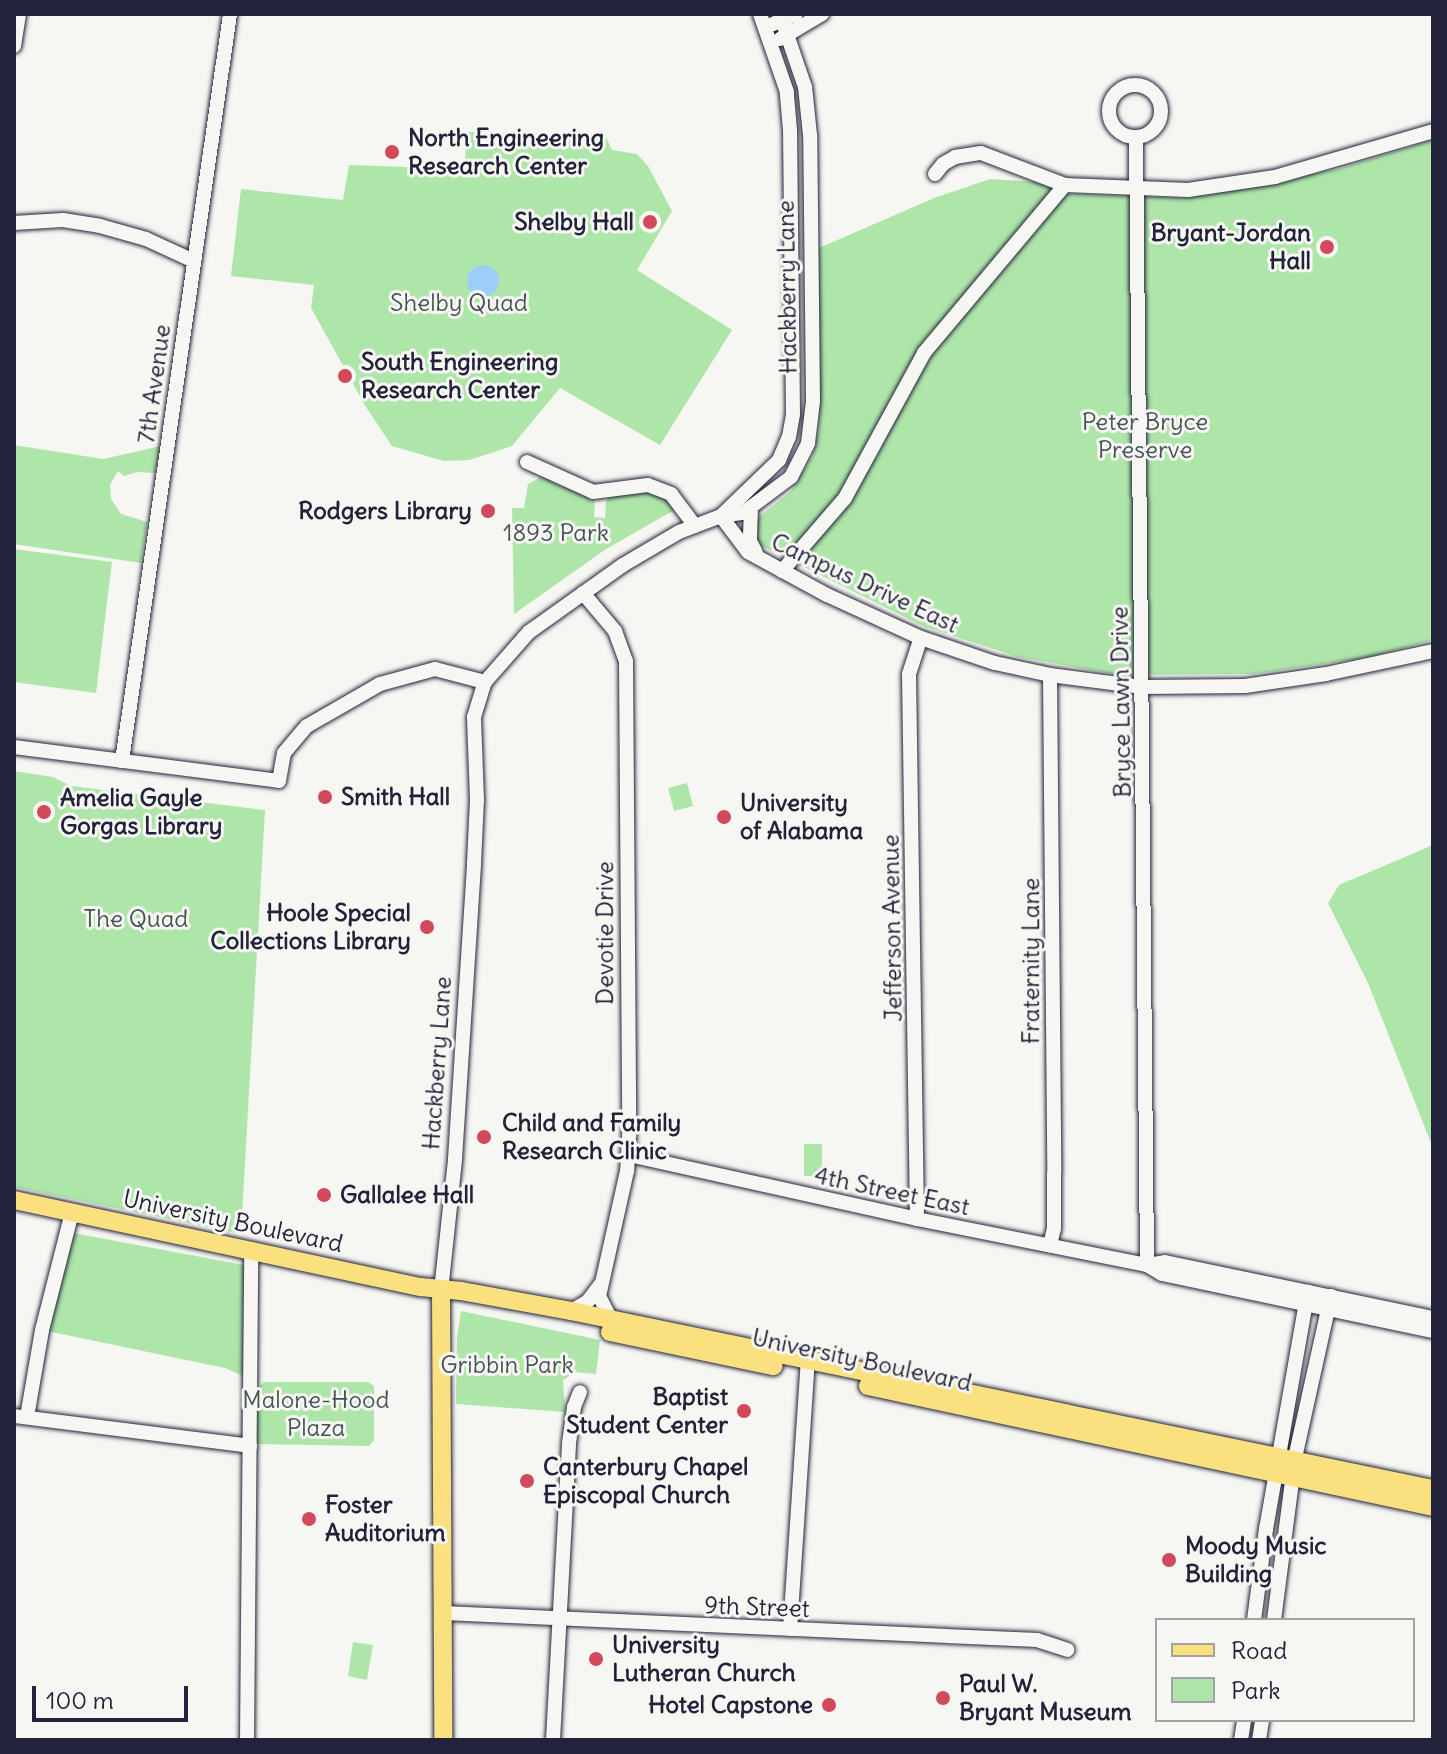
<!DOCTYPE html>
<html>
<head>
<meta charset="utf-8">
<style>
  body { margin:0 }
  #map { position:relative; width:1447px; height:1754px; overflow:hidden; background:#f6f6f2; font-family:Delius,sans-serif }
  div>[style] { position:absolute }
  .green>* { inset:0; background:#aee6aa }
  .water>* { inset:0; background:#9dcdf9 }
  .round { border-radius:50% }
  .roads { filter:drop-shadow(0 0 2px #22223b) drop-shadow(0 0 2px #22223b) }
  .minor>* { height:14px; margin:-7px; padding:0 7px; transform-origin:7px; border-radius:7px; background:#f6f6f2 }
  .minor>.ring { margin:-7px; padding:0; box-sizing:content-box; background:none; border:14px solid #f6f6f2; border-radius:50% }
  .major>* { height:18px; margin:-9px; padding:0 9px; transform-origin:9px; border-radius:9px; background:#fbe080 }
  .dots>* { width:22px; height:22px; translate:-50% -50%; box-sizing:border-box; border:4px solid #f6f6f2; border-radius:50% }
  span { translate:-50% -50%; white-space:nowrap; text-align:center; line-height:1.15; -webkit-text-stroke:6px #f6f6f2; paint-order:stroke }
  .poi-label { font-size:24px; color:#22223b; font-weight:700 }
  .left { translate:0 -50%; text-align:left }
  .right { translate:-100% -50%; text-align:right }
  .street-label { font-size:24px; color:#22223b }
  .park-label { font-size:24px; color:#455357 }
  .frame { position:absolute; inset:0; border:16px solid #22223b; pointer-events:none }
  .legend { position:absolute; left:1155px; top:1618px; width:260px; height:104px; box-sizing:border-box; background:#f6f6f2; border:2px solid #a1a1a9; margin:0; padding:10px 14px; list-style:none; font-size:24px; color:#22223b }
  .legend li { display:flex; align-items:center; gap:16px; height:40px }
  .legend b { width:40px; border:2px solid #a1a1a9 }
  .scale { position:absolute; left:32px; top:1686px; width:156px; height:36px; box-sizing:border-box; border:4px solid #22223b; border-top:0; padding-left:10px; font-size:24px; line-height:28px; white-space:nowrap; color:#22223b; -webkit-text-stroke:6px #f6f6f2; paint-order:stroke }
</style>
</head>
<body>
<div id="map">
  <div class="green">
    <i style="clip-path:polygon(466px 132px,605px 135px,612px 150px,637px 154px,648px 166px,672px 211px,637px 270px,732px 330px,660px 445px,560px 388px,512px 446px,469px 460px,444px 461px,392px 446px,366px 407px,311px 308px,314px 285px,231px 276px,241px 189px,343px 200px,349px 165px,465px 169px)"></i>
    <i style="clip-path:polygon(1433px 140px,1433px 640px,1369px 657px,1254px 674px,1118px 675px,1018px 657px,923px 626px,758px 544px,752px 532px,755px 520px,791px 491px,812px 457px,819px 429px,819px 248px,934px 198px,990px 179px,1035px 182px,1068px 194px,1186px 198px,1338px 169px)"></i>
    <i style="clip-path:polygon(14px 445px,103px 459px,161px 446px,155px 473px,137px 472px,124px 476px,118px 471px,110px 485px,111px 499px,121px 514px,147px 522px,141px 563px,14px 544px)"></i>
    <i style="clip-path:polygon(545px 475px,595px 497px,594px 517px,605px 518px,606px 501px,611px 495px,643px 489px,660px 493px,676px 509px,606px 549px,514px 614px,512px 508px,524px 508px,528px 484px)"></i>
    <i style="clip-path:polygon(14px 549px,112px 562px,96px 693px,14px 682px)"></i>
    <i style="clip-path:polygon(14px 771px,53px 777px,71px 786px,265px 810px,241px 1234px,14px 1187px)"></i>
    <i style="clip-path:polygon(687px 783px,693px 806px,674px 811px,668px 788px)"></i>
    <i style="clip-path:polygon(1433px 845px,1433px 1148px,1368px 983px,1328px 903px,1339px 885px)"></i>
    <i style="clip-path:polygon(804px 1144px,822px 1144px,822px 1176px,804px 1176px)"></i>
    <i style="clip-path:polygon(68px 1232px,249px 1266px,250px 1379px,225px 1368px,42px 1330px)"></i>
    <i style="clip-path:polygon(461px 1311px,600px 1340px,596px 1374px,575px 1372px,563px 1380px,565px 1412px,456px 1404px,457px 1337px)"></i>
    <i style="clip-path:polygon(264px 1382px,368px 1382px,374px 1386px,374px 1440px,369px 1446px,257px 1444px,257px 1388px)"></i>
    <i style="clip-path:polygon(353px 1642px,373px 1645px,367px 1680px,348px 1676px)"></i>
  </div>
  <div class="water">
    <i class="round" style="left:467px;top:265px;width:32px;height:32px"></i>
  </div>
  <div class="roads">
    <div class="minor">
      <i style="left:773px;top:24px;width:25px;rotate:-23deg"></i>
      <i style="left:780px;top:39px;width:49px;rotate:-30.8deg"></i>
      <i style="left:14px;top:46px;width:32px;rotate:-81deg"></i>
      <i class="ring" style="left:1109px;top:85px;width:38px;height:38px"></i>
      <i style="left:1136px;top:138px;width:1127px;rotate:89.44deg"></i>
      <i style="left:935px;top:174px;width:13px;rotate:-51deg"></i>
      <i style="left:943px;top:164px;width:14px;rotate:-30deg"></i>
      <i style="left:955px;top:157px;width:26px;rotate:-9deg"></i>
      <i style="left:981px;top:153px;width:90px;rotate:20.9deg"></i>
      <i style="left:1065px;top:185px;width:123px;rotate:2.3deg"></i>
      <i style="left:1188px;top:190px;width:88px;rotate:-8.5deg"></i>
      <i style="left:1275px;top:177px;width:165px;rotate:-16.2deg"></i>
      <i style="left:14px;top:223px;width:49px;rotate:-3.5deg"></i>
      <i style="left:63px;top:220px;width:37px;rotate:9deg"></i>
      <i style="left:100px;top:226px;width:48px;rotate:15.8deg"></i>
      <i style="left:146px;top:239px;width:53px;rotate:24.6deg"></i>
      <i style="left:527px;top:462px;width:72px;rotate:24.4deg"></i>
      <i style="left:593px;top:492px;width:55px;rotate:-7.3deg"></i>
      <i style="left:648px;top:485px;width:25px;rotate:21deg"></i>
      <i style="left:671px;top:494px;width:40px;rotate:53deg"></i>
      <i style="left:751px;top:507px;width:34px;rotate:92deg"></i>
      <i style="left:750px;top:541px;width:13px;rotate:63deg"></i>
      <i style="left:721px;top:516px;width:45px;rotate:53.1deg"></i>
      <i style="left:748px;top:552px;width:90px;rotate:28.6deg"></i>
      <i style="left:827px;top:595px;width:103px;rotate:24.6deg"></i>
      <i style="left:921px;top:638px;width:78px;rotate:18.7deg"></i>
      <i style="left:995px;top:663px;width:56px;rotate:12.3deg"></i>
      <i style="left:1050px;top:675px;width:94px;rotate:7.4deg"></i>
      <i style="left:1143px;top:687px;width:102px;rotate:-0.6deg"></i>
      <i style="left:1245px;top:686px;width:82px;rotate:-8.4deg"></i>
      <i style="left:1326px;top:674px;width:109px;rotate:-12.1deg"></i>
      <i style="left:721px;top:516px;width:81px;rotate:-44deg"></i>
      <i style="left:779px;top:460px;width:25px;rotate:-67deg"></i>
      <i style="left:789px;top:437px;width:23px;rotate:-80deg"></i>
      <i style="left:793px;top:414px;width:284px;rotate:-90.6deg"></i>
      <i style="left:790px;top:130px;width:38px;rotate:-95deg"></i>
      <i style="left:787px;top:92px;width:83px;rotate:-109.1deg"></i>
      <i style="left:782px;top:571px;width:96px;rotate:-49.2deg"></i>
      <i style="left:845px;top:498px;width:165px;rotate:-61.4deg"></i>
      <i style="left:924px;top:353px;width:219px;rotate:-50deg"></i>
      <i style="left:583px;top:593px;width:50px;rotate:49.9deg"></i>
      <i style="left:615px;top:631px;width:32px;rotate:70deg"></i>
      <i style="left:626px;top:661px;width:475px;rotate:89.6deg"></i>
      <i style="left:629px;top:1136px;width:35px;rotate:93deg"></i>
      <i style="left:627px;top:1171px;width:128px;rotate:102.6deg"></i>
      <i style="left:599px;top:1296px;width:27px;rotate:63deg"></i>
      <i style="left:1050px;top:675px;width:498px;rotate:89.5deg"></i>
      <i style="left:1054px;top:1173px;width:55px;rotate:90deg"></i>
      <i style="left:1054px;top:1228px;width:18px;rotate:103deg"></i>
      <i style="left:14px;top:747px;width:267px;rotate:7.3deg"></i>
      <i style="left:279px;top:781px;width:28px;rotate:-80deg"></i>
      <i style="left:284px;top:753px;width:35px;rotate:-50deg"></i>
      <i style="left:307px;top:726px;width:84px;rotate:-29.9deg"></i>
      <i style="left:380px;top:684px;width:57px;rotate:-15.3deg"></i>
      <i style="left:435px;top:669px;width:52px;rotate:14.6deg"></i>
      <i style="left:122px;top:761px;width:755px;rotate:-81.77deg"></i>
      <i style="left:629px;top:1155px;width:295px;rotate:12.5deg"></i>
      <i style="left:917px;top:1219px;width:235px;rotate:11.3deg"></i>
      <i style="left:1147px;top:1265px;width:17px;rotate:31deg"></i>
      <i style="left:1162px;top:1274px;width:277px;rotate:11.9deg"></i>
      <i style="left:917px;top:1219px;width:545px;rotate:-90.84deg"></i>
      <i style="left:909px;top:674px;width:38px;rotate:-72deg"></i>
      <i style="left:1147px;top:1265px;width:18px;rotate:-9deg"></i>
      <i style="left:1165px;top:1262px;width:274px;rotate:11.8deg"></i>
      <i style="left:441px;top:1291px;width:133px;rotate:-83.9deg"></i>
      <i style="left:455px;top:1159px;width:297px;rotate:-86.3deg"></i>
      <i style="left:474px;top:863px;width:63px;rotate:-87.3deg"></i>
      <i style="left:477px;top:800px;width:83px;rotate:-92.1deg"></i>
      <i style="left:474px;top:717px;width:37px;rotate:-73deg"></i>
      <i style="left:485px;top:682px;width:67px;rotate:-48.7deg"></i>
      <i style="left:529px;top:632px;width:115px;rotate:-35.5deg"></i>
      <i style="left:623px;top:565px;width:65px;rotate:-30.5deg"></i>
      <i style="left:679px;top:532px;width:45px;rotate:-20.9deg"></i>
      <i style="left:721px;top:516px;width:22px;rotate:-8deg"></i>
      <i style="left:743px;top:513px;width:60px;rotate:-36.9deg"></i>
      <i style="left:791px;top:477px;width:38px;rotate:-63deg"></i>
      <i style="left:808px;top:443px;width:42px;rotate:-83.2deg"></i>
      <i style="left:813px;top:401px;width:266px;rotate:-90.6deg"></i>
      <i style="left:810px;top:135px;width:48px;rotate:-95.9deg"></i>
      <i style="left:805px;top:87px;width:77px;rotate:-108.9deg"></i>
      <i style="left:571px;top:1311px;width:20px;rotate:-30deg"></i>
      <i style="left:588px;top:1301px;width:21px;rotate:-53deg"></i>
      <i style="left:14px;top:1416px;width:238px;rotate:7.2deg"></i>
      <i style="left:27px;top:1417px;width:88px;rotate:-80.2deg"></i>
      <i style="left:42px;top:1330px;width:122px;rotate:-75.7deg"></i>
      <i style="left:444px;top:1613px;width:594px;rotate:2.61deg"></i>
      <i style="left:1037px;top:1640px;width:32px;rotate:18deg"></i>
      <i style="left:1254px;top:1620px;width:92px;rotate:-82.5deg"></i>
      <i style="left:1266px;top:1529px;width:241px;rotate:-80deg"></i>
      <i style="left:1274px;top:1620px;width:163px;rotate:-82.6deg"></i>
      <i style="left:1295px;top:1458px;width:166px;rotate:-77.5deg"></i>
      <i style="left:790px;top:1629px;width:269px;rotate:-86.2deg"></i>
      <i style="left:247px;top:1740px;width:491px;rotate:-89.5deg"></i>
      <i style="left:553px;top:1740px;width:297px;rotate:-86.9deg"></i>
      <i style="left:569px;top:1443px;width:36px;rotate:-82deg"></i>
      <i style="left:574px;top:1407px;width:16px;rotate:-68deg"></i>
      <i style="left:1241px;top:1740px;width:20px;rotate:-81deg"></i>
      <i style="left:1259px;top:1740px;width:20px;rotate:-81deg"></i>
    </div>
    <div class="major">
      <i style="left:14px;top:1200px;width:416px;rotate:12.1deg"></i>
      <i style="left:421px;top:1287px;width:40px;rotate:5.7deg"></i>
      <i style="left:461px;top:1291px;width:112px;rotate:10.3deg"></i>
      <i style="left:571px;top:1311px;width:880px;rotate:11.67deg"></i>
      <i style="left:441px;top:1291px;width:449px;rotate:89.7deg"></i>
      <i style="left:610px;top:1332px;width:167px;rotate:11.8deg"></i>
      <i style="left:868px;top:1386px;width:578px;rotate:12.09deg"></i>
    </div>
  </div>
  <div class="dots">
    <i style="left:392px;top:152px;background:#d1495b"></i>
    <i style="left:650px;top:222px;background:#d1495b"></i>
    <i style="left:1327px;top:247px;background:#d1495b"></i>
    <i style="left:345px;top:376px;background:#d1495b"></i>
    <i style="left:488px;top:511px;background:#d1495b"></i>
    <i style="left:325px;top:797px;background:#d1495b"></i>
    <i style="left:44px;top:812px;background:#d1495b"></i>
    <i style="left:724px;top:817px;background:#d1495b"></i>
    <i style="left:427px;top:927px;background:#d1495b"></i>
    <i style="left:484px;top:1137px;background:#d1495b"></i>
    <i style="left:324px;top:1195px;background:#d1495b"></i>
    <i style="left:744px;top:1411px;background:#d1495b"></i>
    <i style="left:527px;top:1481px;background:#d1495b"></i>
    <i style="left:309px;top:1519px;background:#d1495b"></i>
    <i style="left:1169px;top:1560px;background:#d1495b"></i>
    <i style="left:596px;top:1659px;background:#d1495b"></i>
    <i style="left:943px;top:1698px;background:#d1495b"></i>
    <i style="left:829px;top:1705px;background:#d1495b"></i>
  </div>
  <div class="poi-label">
    <span class="left" style="left:408px;top:152px">North Engineering<br>Research Center</span>
    <span class="right" style="left:634px;top:222px">Shelby Hall</span>
    <span class="right" style="left:1311px;top:247px">Bryant-Jordan<br>Hall</span>
    <span class="left" style="left:361px;top:376px">South Engineering<br>Research Center</span>
    <span class="right" style="left:472px;top:511px">Rodgers Library</span>
    <span class="left" style="left:341px;top:797px">Smith Hall</span>
    <span class="left" style="left:60px;top:812px">Amelia Gayle<br>Gorgas Library</span>
    <span class="left" style="left:740px;top:817px">University<br>of Alabama</span>
    <span class="right" style="left:411px;top:927px">Hoole Special<br>Collections Library</span>
    <span class="left" style="left:502px;top:1137px">Child and Family<br>Research Clinic</span>
    <span class="left" style="left:340px;top:1195px">Gallalee Hall</span>
    <span class="right" style="left:728px;top:1411px">Baptist<br>Student Center</span>
    <span class="left" style="left:543px;top:1481px">Canterbury Chapel<br>Episcopal Church</span>
    <span class="left" style="left:325px;top:1519px">Foster<br>Auditorium</span>
    <span class="left" style="left:1185px;top:1560px">Moody Music<br>Building</span>
    <span class="left" style="left:612px;top:1659px">University<br>Lutheran Church</span>
    <span class="left" style="left:959px;top:1698px">Paul W.<br>Bryant Museum</span>
    <span class="right" style="left:813px;top:1705px">Hotel Capstone</span>
  </div>
  <div class="street-label">
    <span style="left:787px;top:287px;rotate:-91deg">Hackberry Lane</span>
    <span style="left:154px;top:384px;rotate:-82deg">7th Avenue</span>
    <span style="left:865px;top:583px;rotate:25deg">Campus Drive East</span>
    <span style="left:1121px;top:702px;rotate:-91deg">Bryce Lawn Drive</span>
    <span style="left:892px;top:928px;rotate:-91deg">Jefferson Avenue</span>
    <span style="left:605px;top:933px;rotate:-90deg">Devotie Drive</span>
    <span style="left:1031px;top:961px;rotate:-90deg">Fraternity Lane</span>
    <span style="left:437px;top:1063px;rotate:-86deg">Hackberry Lane</span>
    <span style="left:892px;top:1191px;rotate:12deg">4th Street East</span>
    <span style="left:233px;top:1221px;rotate:12deg">University Boulevard</span>
    <span style="left:862px;top:1360px;rotate:12deg">University Boulevard</span>
    <span style="left:757px;top:1607px;rotate:2deg">9th Street</span>
  </div>
  <div class="park-label">
    <span style="left:459px;top:303px">Shelby Quad</span>
    <span style="left:1145px;top:436px">Peter Bryce<br>Preserve</span>
    <span style="left:556px;top:533px">1893 Park</span>
    <span style="left:136px;top:919px">The Quad</span>
    <span style="left:507px;top:1365px">Gribbin Park</span>
    <span style="left:316px;top:1414px">Malone-Hood<br>Plaza</span>
  </div>
  <div class="frame"></div>
  <ul class="legend">
  <li><b style="height:10px;background:#fbe080"></b>Road</li>
  <li><b style="height:22px;background:#aee6aa"></b>Park</li>
  </ul>
  <div class="scale">100 m</div>
</div>
</body>
</html>
